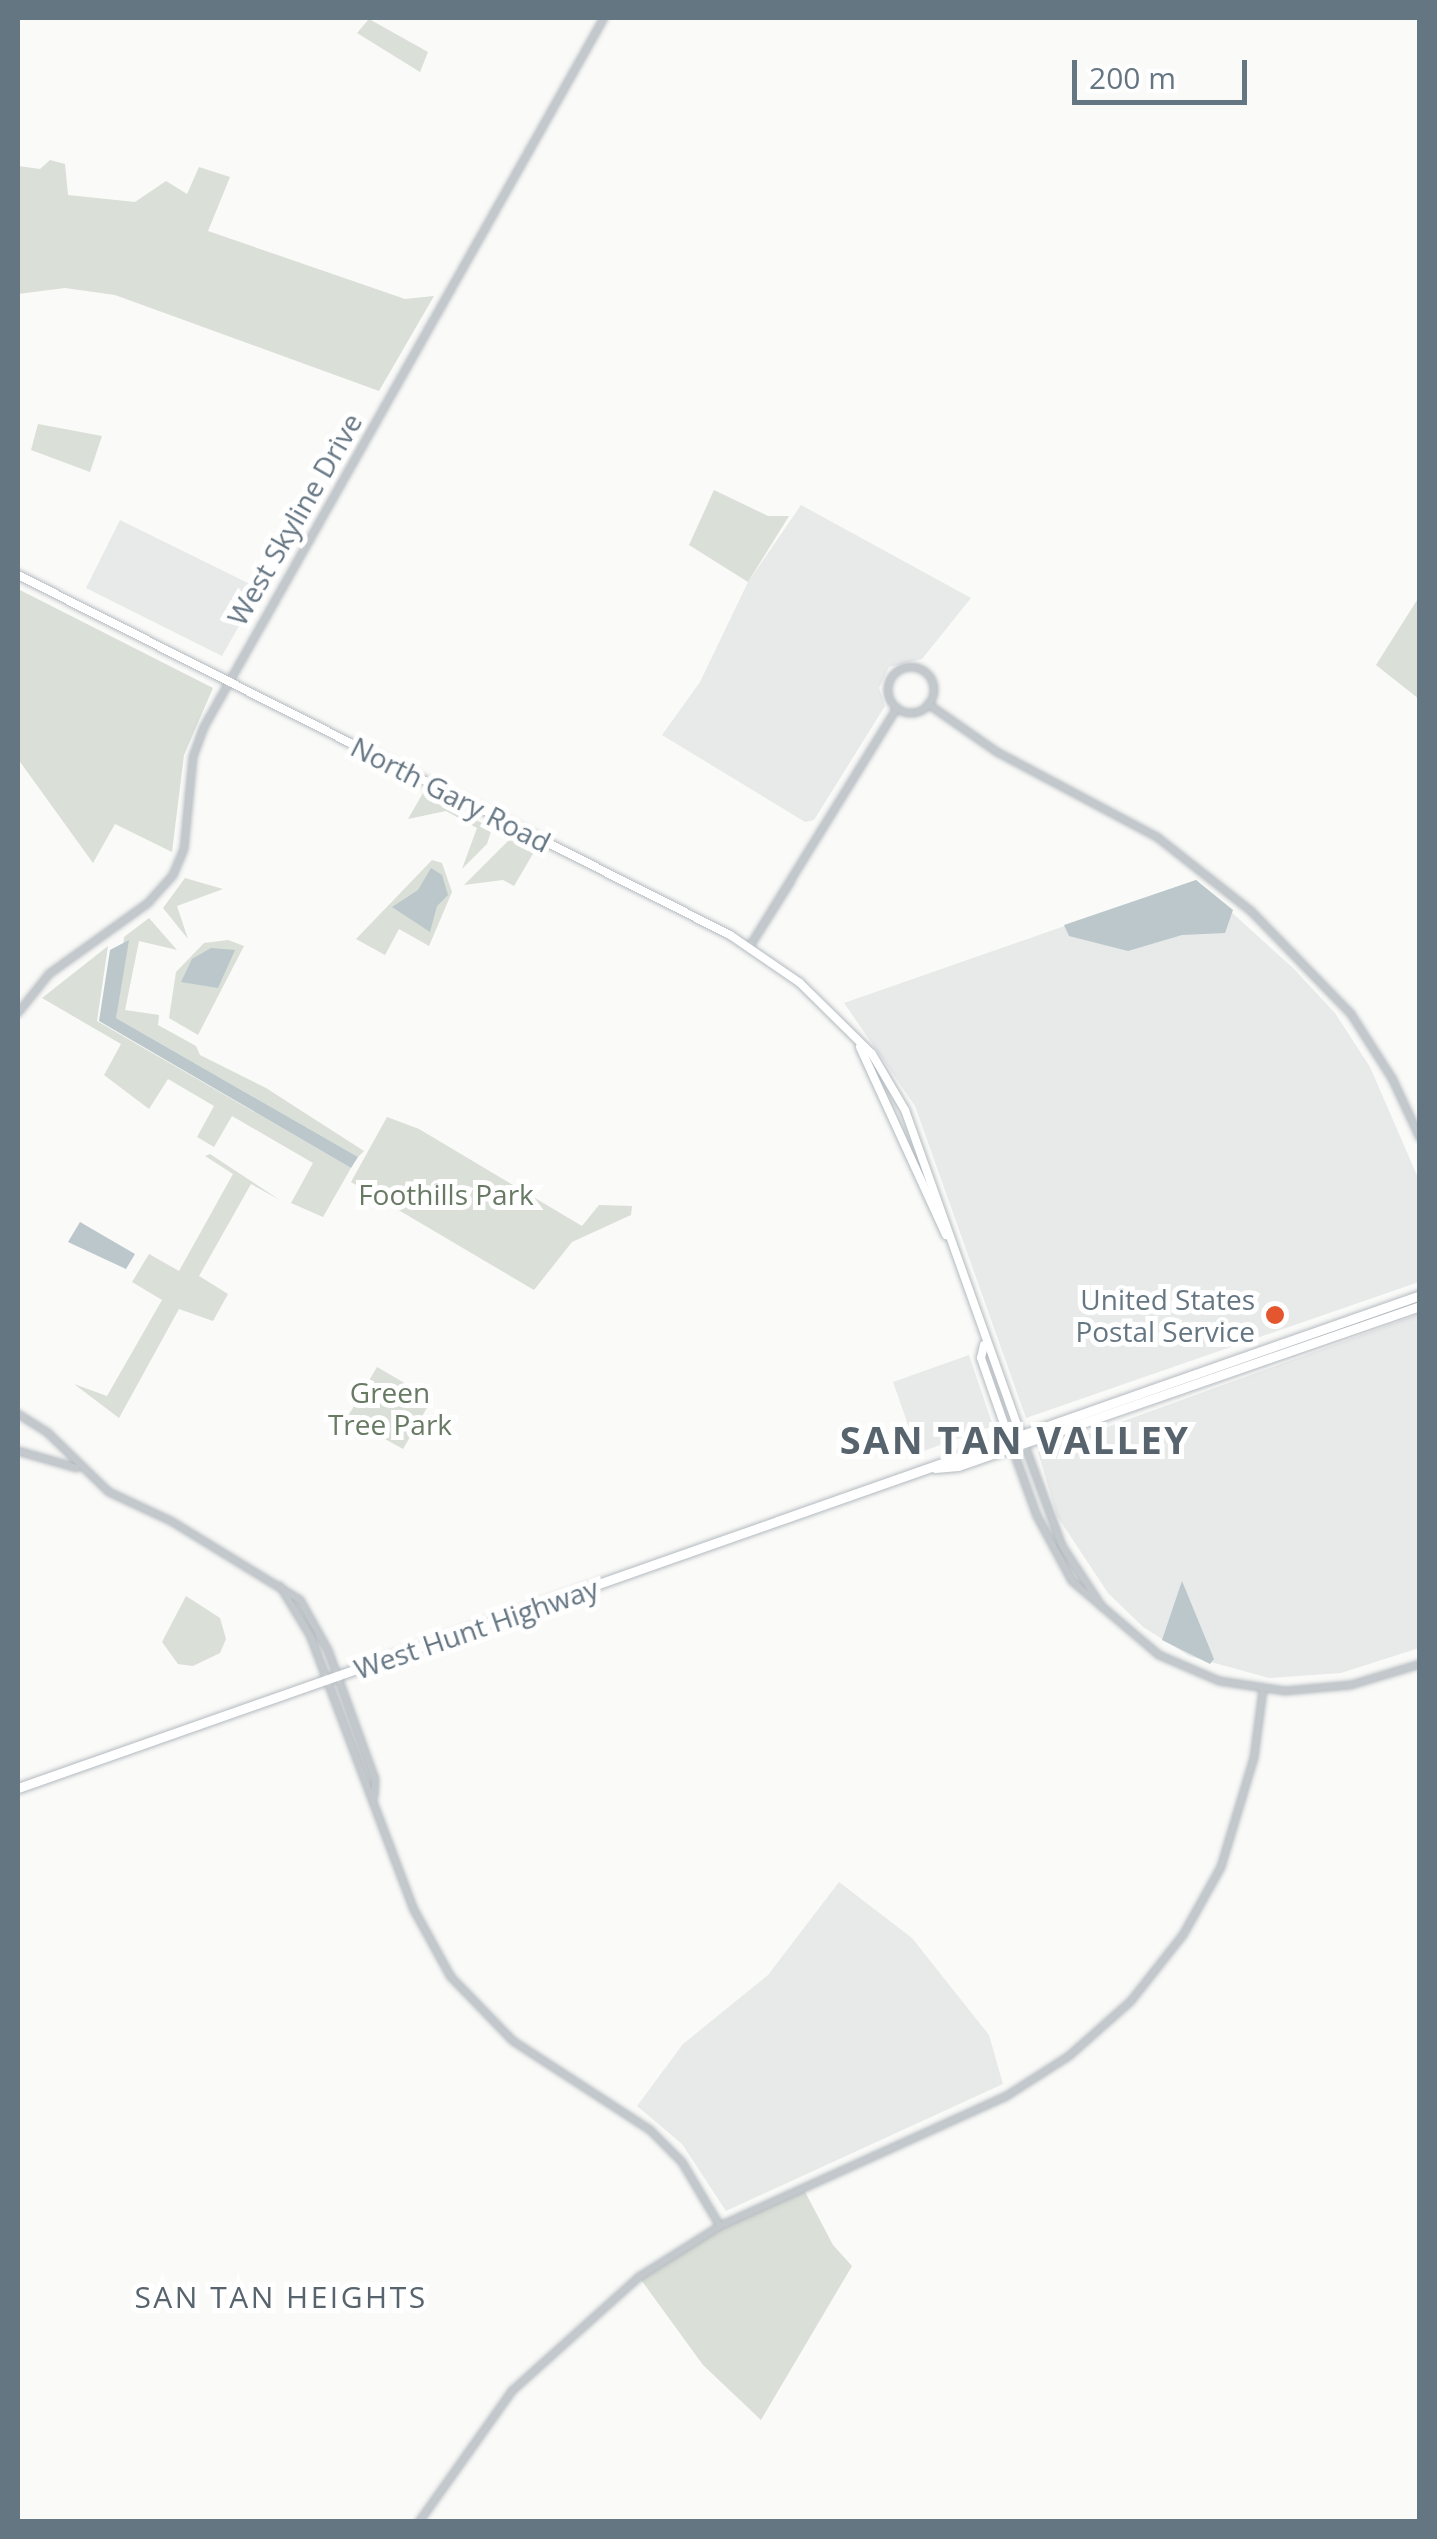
<!DOCTYPE html>
<html>
<head>
<meta charset="utf-8">
<style>
  body { margin:0 }
  #map { position:relative; width:1437px; height:2539px; overflow:hidden; background:#fafaf8; font-family:"Open Sans",sans-serif }
  div>[style] { position:absolute }
  .built>* { inset:0; background:#e8e9e9 }
  .green>* { inset:0; background:#dadfd7 }
  .water>* { inset:0; background:#bbc7cb }
  .roads { filter:drop-shadow(0 0 2px #b3babf) drop-shadow(0 0 2px #b3babf) }
  .tertiary>* { height:6px; margin:-3px; padding:0 3px; transform-origin:3px; border-radius:3px; background:#c3c8cc }
  .tertiary>.ring { margin:-3px; padding:0; box-sizing:content-box; background:none; border:6px solid #c3c8cc; border-radius:50% }
  .secondary>* { height:8px; margin:-4px; padding:0 4px; transform-origin:4px; border-radius:4px; background:#fff }
  .primary>* { height:9px; margin:-4.5px; padding:0 4.5px; transform-origin:4.5px; border-radius:4.5px; background:#fff }
  .dots>* { width:28px; height:28px; translate:-50% -50%; box-sizing:border-box; border:5px solid #fff; border-radius:50% }
  span { translate:-50% -50%; white-space:nowrap; text-align:center; line-height:1.15; -webkit-text-stroke:10px #fff; paint-order:stroke }
  .street-label { font-size:28px; color:#657683 }
  .park-label { font-size:28px; color:#687a64 }
  .poi-label { font-size:28px; color:#657683 }
  .right { translate:-100% -50%; text-align:right }
  .neighbourhood-label { font-size:30px; color:#57646e; letter-spacing:2.5px }
  .district-label { font-size:38px; color:#57646e; font-weight:700; letter-spacing:2.5px }
  .frame { position:absolute; inset:0; border:20px solid #657683; pointer-events:none }
  .scale { position:absolute; left:1072px; top:60px; width:175px; height:45px; box-sizing:border-box; border:5px solid #657683; border-top:0; padding-left:12px; font-size:30px; line-height:35px; white-space:nowrap; color:#657683; -webkit-text-stroke:8px #fff; paint-order:stroke }
</style>
</head>
<body>
<div id="map">
  <div class="built">
    <i style="clip-path:polygon(801px 505px,971px 598px,922px 659px,889px 667px,879px 688px,885px 706px,814px 820px,805px 822px,662px 735px,700px 682px,748px 582px)"></i>
    <i style="clip-path:polygon(120px 520px,260px 589px,222px 656px,86px 588px)"></i>
    <i style="clip-path:polygon(1196px 880px,1293px 968px,1335px 1013px,1370px 1067px,1419px 1180px,1419px 1282px,1026px 1418px,915px 1106px,844px 1003px)"></i>
    <i style="clip-path:polygon(1419px 1314px,1419px 1648px,1341px 1673px,1269px 1678px,1189px 1656px,1143px 1627px,1108px 1593px,1057px 1516px,1038px 1452px)"></i>
    <i style="clip-path:polygon(969px 1355px,993px 1426px,918px 1453px,893px 1382px)"></i>
    <i style="clip-path:polygon(839px 1882px,912px 1938px,989px 2035px,1003px 2084px,726px 2211px,682px 2144px,637px 2106px,683px 2044px,768px 1975px)"></i>
  </div>
  <div class="green">
    <i style="clip-path:polygon(369px 19px,428px 52px,420px 72px,357px 33px)"></i>
    <i style="clip-path:polygon(50px 160px,65px 164px,68px 195px,135px 202px,166px 181px,187px 194px,199px 167px,230px 177px,208px 231px,405px 299px,434px 296px,379px 391px,115px 295px,65px 288px,18px 294px,18px 166px,40px 169px)"></i>
    <i style="clip-path:polygon(38px 424px,102px 436px,90px 472px,31px 450px)"></i>
    <i style="clip-path:polygon(714px 490px,768px 516px,789px 516px,748px 582px,689px 545px)"></i>
    <i style="clip-path:polygon(18px 589px,213px 688px,184px 755px,172px 852px,115px 824px,93px 863px,18px 759px)"></i>
    <i style="clip-path:polygon(1419px 597px,1419px 699px,1376px 665px)"></i>
    <i style="clip-path:polygon(423px 793px,492px 828px,487px 844px,462px 869px,477px 828px,446px 811px,408px 819px)"></i>
    <i style="clip-path:polygon(511px 838px,534px 852px,514px 886px,503px 880px,464px 885px)"></i>
    <i style="clip-path:polygon(432px 860px,442px 863px,452px 892px,429px 946px,399px 929px,385px 955px,356px 939px)"></i>
    <i style="clip-path:polygon(185px 878px,223px 889px,177px 906px,188px 939px,163px 908px)"></i>
    <i style="clip-path:polygon(149px 918px,177px 950px,139px 941px,125px 1010px,159px 1015px,158px 1025px,196px 1046px,200px 1055px,266px 1088px,364px 1151px,358px 1157px,116px 1018px,124px 937px)"></i>
    <i style="clip-path:polygon(228px 940px,244px 946px,198px 1035px,169px 1018px,176px 972px,204px 943px)"></i>
    <i style="clip-path:polygon(108px 946px,97px 1021px,351px 1168px,323px 1217px,291px 1203px,313px 1163px,232px 1116px,214px 1147px,197px 1137px,214px 1106px,168px 1079px,149px 1109px,104px 1075px,121px 1044px,42px 998px)"></i>
    <i style="clip-path:polygon(387px 1117px,419px 1129px,582px 1226px,599px 1205px,632px 1206px,631px 1215px,572px 1242px,534px 1290px,351px 1182px)"></i>
    <i style="clip-path:polygon(210px 1154px,280px 1200px,251px 1184px,199px 1276px,228px 1294px,213px 1321px,179px 1309px,119px 1418px,74px 1384px,107px 1396px,162px 1300px,132px 1282px,149px 1254px,179px 1271px,233px 1174px,205px 1156px)"></i>
    <i style="clip-path:polygon(377px 1367px,432px 1399px,403px 1449px,347px 1418px)"></i>
    <i style="clip-path:polygon(186px 1596px,220px 1618px,226px 1639px,220px 1653px,193px 1666px,178px 1664px,162px 1642px)"></i>
    <i style="clip-path:polygon(803px 2188px,833px 2245px,852px 2266px,761px 2420px,703px 2365px,639px 2277px,720px 2226px)"></i>
  </div>
  <div class="water">
    <i style="clip-path:polygon(431px 868px,442px 875px,448px 895px,437px 906px,430px 932px,392px 907px,418px 890px)"></i>
    <i style="clip-path:polygon(1196px 880px,1233px 910px,1225px 933px,1182px 935px,1128px 951px,1069px 936px,1064px 925px)"></i>
    <i style="clip-path:polygon(129px 940px,116px 1018px,358px 1157px,351px 1168px,99px 1021px,110px 950px)"></i>
    <i style="clip-path:polygon(211px 948px,235px 950px,218px 988px,181px 982px,192px 959px)"></i>
    <i style="clip-path:polygon(80px 1222px,135px 1254px,126px 1269px,68px 1242px)"></i>
    <i style="clip-path:polygon(1182px 1581px,1214px 1659px,1210px 1664px,1162px 1640px)"></i>
  </div>
  <div class="roads">
    <div class="tertiary">
      <i class="ring" style="left:888px;top:667px;width:40px;height:40px"></i>
      <i style="left:928px;top:704px;width:84px;rotate:34.8deg"></i>
      <i style="left:997px;top:752px;width:181px;rotate:28deg"></i>
      <i style="left:1157px;top:837px;width:120px;rotate:38.2deg"></i>
      <i style="left:1251px;top:911px;width:144px;rotate:45.8deg"></i>
      <i style="left:1351px;top:1014px;width:76px;rotate:57.4deg"></i>
      <i style="left:1392px;top:1078px;width:66px;rotate:65deg"></i>
      <i style="left:750px;top:946px;width:280px;rotate:-58.3deg"></i>
      <i style="left:750px;top:946px;width:77px;rotate:-57.8deg"></i>
      <i style="left:18px;top:1013px;width:50px;rotate:-51.5deg"></i>
      <i style="left:49px;top:974px;width:122px;rotate:-35.6deg"></i>
      <i style="left:148px;top:903px;width:38px;rotate:-48deg"></i>
      <i style="left:173px;top:875px;width:28px;rotate:-67deg"></i>
      <i style="left:184px;top:849px;width:92px;rotate:-84.4deg"></i>
      <i style="left:193px;top:757px;width:32px;rotate:-70deg"></i>
      <i style="left:204px;top:727px;width:814px;rotate:-60.57deg"></i>
      <i style="left:18px;top:1414px;width:34px;rotate:32deg"></i>
      <i style="left:47px;top:1432px;width:86px;rotate:44.1deg"></i>
      <i style="left:109px;top:1492px;width:68px;rotate:25.1deg"></i>
      <i style="left:171px;top:1521px;width:151px;rotate:31.5deg"></i>
      <i style="left:300px;top:1600px;width:57px;rotate:60.8deg"></i>
      <i style="left:328px;top:1650px;width:137px;rotate:70deg"></i>
      <i style="left:375px;top:1779px;width:17px;rotate:93deg"></i>
      <i style="left:1024px;top:1443px;width:110px;rotate:69.7deg"></i>
      <i style="left:1062px;top:1546px;width:73px;rotate:56.7deg"></i>
      <i style="left:1012px;top:1447px;width:73px;rotate:70.1deg"></i>
      <i style="left:1037px;top:1516px;width:74px;rotate:61.7deg"></i>
      <i style="left:1072px;top:1581px;width:114px;rotate:40.4deg"></i>
      <i style="left:1159px;top:1655px;width:65px;rotate:23.4deg"></i>
      <i style="left:1219px;top:1681px;width:67px;rotate:8.6deg"></i>
      <i style="left:1285px;top:1691px;width:66px;rotate:-5.2deg"></i>
      <i style="left:1351px;top:1685px;width:72px;rotate:-16.9deg"></i>
      <i style="left:18px;top:1451px;width:61px;rotate:16.1deg"></i>
      <i style="left:280px;top:1586px;width:57px;rotate:58.5deg"></i>
      <i style="left:310px;top:1635px;width:292px;rotate:69.3deg"></i>
      <i style="left:413px;top:1908px;width:79px;rotate:61.2deg"></i>
      <i style="left:451px;top:1977px;width:89px;rotate:45.9deg"></i>
      <i style="left:513px;top:2041px;width:163px;rotate:33deg"></i>
      <i style="left:650px;top:2130px;width:45px;rotate:45deg"></i>
      <i style="left:682px;top:2162px;width:74px;rotate:59.3deg"></i>
      <i style="left:419px;top:2522px;width:161px;rotate:-54.6deg"></i>
      <i style="left:512px;top:2391px;width:171px;rotate:-41.9deg"></i>
      <i style="left:639px;top:2277px;width:96px;rotate:-32.2deg"></i>
      <i style="left:720px;top:2226px;width:313px;rotate:-24.4deg"></i>
      <i style="left:1005px;top:2097px;width:76px;rotate:-32.6deg"></i>
      <i style="left:1069px;top:2056px;width:83px;rotate:-41.6deg"></i>
      <i style="left:1131px;top:2001px;width:84px;rotate:-51.8deg"></i>
      <i style="left:1183px;top:1935px;width:78px;rotate:-60.8deg"></i>
      <i style="left:1221px;top:1867px;width:114px;rotate:-73.2deg"></i>
      <i style="left:1254px;top:1758px;width:69px;rotate:-82.5deg"></i>
    </div>
    <div class="secondary">
      <i style="left:18px;top:575px;width:798px;rotate:26.82deg"></i>
      <i style="left:730px;top:935px;width:85px;rotate:34.4deg"></i>
      <i style="left:800px;top:983px;width:101px;rotate:44.6deg"></i>
      <i style="left:872px;top:1054px;width:65px;rotate:59.5deg"></i>
      <i style="left:905px;top:1110px;width:348px;rotate:70.4deg"></i>
      <i style="left:860px;top:1047px;width:207px;rotate:65.4deg"></i>
      <i style="left:984px;top:1345px;width:13px;rotate:103deg"></i>
      <i style="left:981px;top:1358px;width:88px;rotate:70.7deg"></i>
    </div>
    <div class="primary">
      <i style="left:935px;top:1468px;width:23px;rotate:-5deg"></i>
      <i style="left:958px;top:1466px;width:489px;rotate:-19.1deg"></i>
      <i style="left:18px;top:1788px;width:1486px;rotate:-19.37deg"></i>
    </div>
  </div>
  <div class="dots">
    <i style="left:1275px;top:1315px;background:#e4572e"></i>
  </div>
  <div class="street-label">
    <span style="left:294px;top:519px;rotate:-60deg">West Skyline Drive</span>
    <span style="left:451px;top:794px;rotate:27deg">North Gary Road</span>
    <span style="left:476px;top:1628px;rotate:-19deg">West Hunt Highway</span>
  </div>
  <div class="park-label">
    <span style="left:446px;top:1194px">Foothills Park</span>
    <span style="left:390px;top:1408px">Green<br>Tree Park</span>
  </div>
  <div class="poi-label">
    <span class="right" style="left:1255px;top:1315px">United States<br>Postal Service</span>
  </div>
  <div class="neighbourhood-label">
    <span style="left:281px;top:2297px">SAN TAN HEIGHTS</span>
  </div>
  <div class="district-label">
    <span style="left:1015px;top:1440px">SAN TAN VALLEY</span>
  </div>
  <div class="frame"></div>
  <div class="scale">200 m</div>
</div>
</body>
</html>
